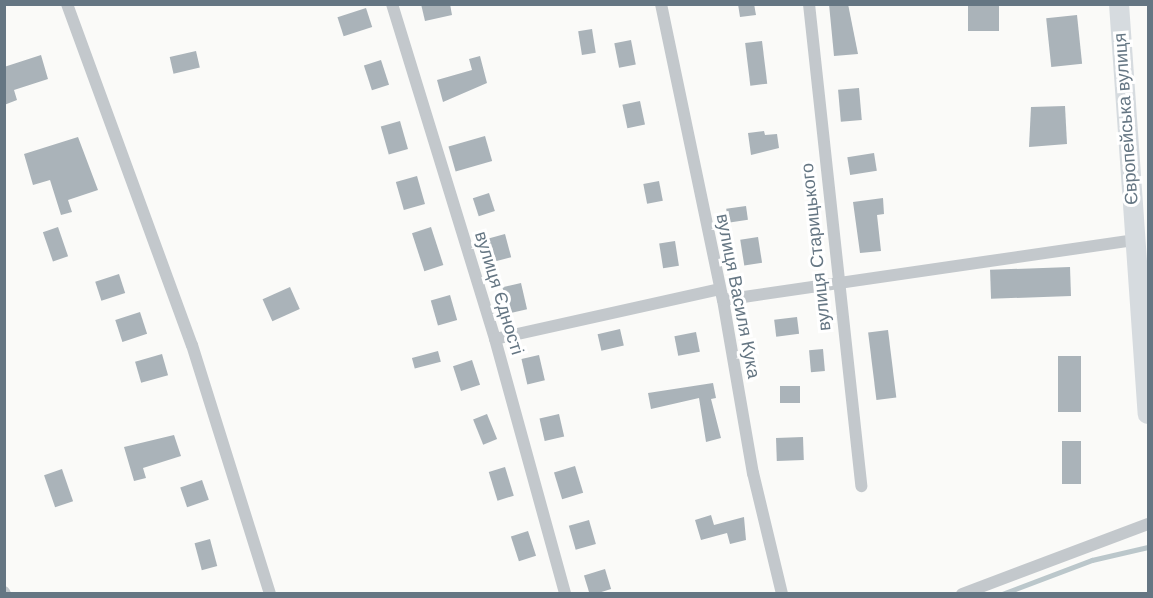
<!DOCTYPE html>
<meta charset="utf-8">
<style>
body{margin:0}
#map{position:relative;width:1153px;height:598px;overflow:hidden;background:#fafaf8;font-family:Arial,sans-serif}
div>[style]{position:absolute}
.stream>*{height:4.5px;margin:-2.25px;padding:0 2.25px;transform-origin:2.25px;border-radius:2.25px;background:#bbc7cb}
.building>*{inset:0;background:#aab3b9;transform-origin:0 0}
.minor>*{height:12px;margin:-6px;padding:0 6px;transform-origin:6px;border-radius:6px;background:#c3c8cc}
.primary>*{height:20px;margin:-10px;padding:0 10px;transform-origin:10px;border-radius:10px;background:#d6dbdf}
span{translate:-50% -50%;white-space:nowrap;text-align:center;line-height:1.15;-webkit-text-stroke:6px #fff;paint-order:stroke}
.street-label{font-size:18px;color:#657683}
.frame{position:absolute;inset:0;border:6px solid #657683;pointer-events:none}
</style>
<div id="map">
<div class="stream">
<i style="left:1002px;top:594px;width:96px;rotate:-20.7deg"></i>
<i style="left:1092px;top:560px;width:57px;rotate:-13.1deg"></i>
</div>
<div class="building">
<i style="clip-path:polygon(421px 4px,450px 4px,452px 15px,425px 21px)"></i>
<i style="clip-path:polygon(738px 4px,754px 4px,756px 15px,740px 17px)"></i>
<i style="clip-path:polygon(829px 4px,848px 4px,858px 54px,834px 56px)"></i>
<i style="left:968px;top:4px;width:31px;height:27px"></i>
<i style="left:366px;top:8px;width:20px;height:30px;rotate:72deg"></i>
<i style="left:1077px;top:15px;width:49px;height:31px;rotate:84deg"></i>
<i style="left:592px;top:29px;width:24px;height:14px;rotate:81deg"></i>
<i style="left:631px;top:40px;width:25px;height:17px;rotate:79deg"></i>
<i style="left:762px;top:41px;width:43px;height:17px;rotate:83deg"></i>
<i style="left:196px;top:51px;width:17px;height:27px;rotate:77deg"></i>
<i style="clip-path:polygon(41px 55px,48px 79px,14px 90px,17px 100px,4px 105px,4px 67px)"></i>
<i style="clip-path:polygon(480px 56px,487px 83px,443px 102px,437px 80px,472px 70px,469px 59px)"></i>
<i style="left:381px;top:60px;width:26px;height:18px;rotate:72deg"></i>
<i style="left:859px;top:88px;width:32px;height:21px;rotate:85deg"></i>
<i style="left:640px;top:101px;width:24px;height:18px;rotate:78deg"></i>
<i style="clip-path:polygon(1065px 106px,1067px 144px,1029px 147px,1031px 107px)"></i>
<i style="left:400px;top:121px;width:29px;height:20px;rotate:74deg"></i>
<i style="clip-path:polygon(764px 131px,765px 135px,777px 134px,779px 148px,751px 155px,748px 133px)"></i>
<i style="left:485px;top:136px;width:26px;height:38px;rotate:74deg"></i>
<i style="clip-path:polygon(78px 137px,98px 190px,68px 200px,72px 212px,61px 215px,50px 180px,33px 185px,24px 154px)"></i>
<i style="left:874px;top:153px;width:18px;height:27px;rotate:81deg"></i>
<i style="left:417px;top:176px;width:29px;height:22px;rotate:74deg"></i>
<i style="left:659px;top:181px;width:20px;height:16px;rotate:79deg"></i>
<i style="left:489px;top:193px;width:19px;height:17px;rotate:72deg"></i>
<i style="clip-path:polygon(883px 198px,884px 214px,877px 215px,881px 251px,860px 253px,853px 202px)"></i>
<i style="left:746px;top:206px;width:14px;height:20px;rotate:82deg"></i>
<i style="left:58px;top:227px;width:31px;height:16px;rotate:71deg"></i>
<i style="left:431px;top:227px;width:40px;height:20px;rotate:72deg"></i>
<i style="left:505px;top:234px;width:24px;height:19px;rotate:75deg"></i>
<i style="left:758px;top:237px;width:26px;height:18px;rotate:81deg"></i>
<i style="left:675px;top:241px;width:25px;height:16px;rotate:81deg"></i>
<i style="left:1070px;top:267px;width:29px;height:80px;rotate:88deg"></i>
<i style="left:119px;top:274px;width:20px;height:25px;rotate:72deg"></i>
<i style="left:521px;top:283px;width:27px;height:19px;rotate:77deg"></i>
<i style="left:290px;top:287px;width:24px;height:30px;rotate:66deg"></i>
<i style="left:450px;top:295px;width:26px;height:20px;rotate:74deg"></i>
<i style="left:140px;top:312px;width:23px;height:26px;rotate:72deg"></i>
<i style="left:797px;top:317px;width:17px;height:23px;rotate:83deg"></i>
<i style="left:620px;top:329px;width:17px;height:23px;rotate:77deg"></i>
<i style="left:888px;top:330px;width:68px;height:20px;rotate:83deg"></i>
<i style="left:696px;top:332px;width:20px;height:22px;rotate:79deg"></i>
<i style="left:823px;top:349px;width:22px;height:14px;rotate:85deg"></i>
<i style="left:438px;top:351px;width:11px;height:27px;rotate:75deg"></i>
<i style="left:162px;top:354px;width:22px;height:28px;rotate:74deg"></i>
<i style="left:539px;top:355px;width:26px;height:18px;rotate:77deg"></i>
<i style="left:1058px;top:356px;width:23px;height:56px"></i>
<i style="left:472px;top:360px;width:26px;height:20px;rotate:72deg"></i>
<i style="clip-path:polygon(713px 383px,716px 398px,711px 399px,721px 438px,706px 442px,699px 398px,651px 409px,648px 393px)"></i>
<i style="left:780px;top:386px;width:20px;height:17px"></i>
<i style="left:487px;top:414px;width:27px;height:15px;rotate:68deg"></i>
<i style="left:559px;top:414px;width:23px;height:20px;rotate:77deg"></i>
<i style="clip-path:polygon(174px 435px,181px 456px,143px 468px,146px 478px,134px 481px,124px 447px)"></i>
<i style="left:803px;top:437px;width:23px;height:27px;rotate:88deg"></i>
<i style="left:1062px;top:441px;width:19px;height:43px"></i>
<i style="left:575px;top:466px;width:28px;height:22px;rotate:73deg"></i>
<i style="left:505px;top:467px;width:30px;height:17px;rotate:73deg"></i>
<i style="left:62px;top:469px;width:34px;height:19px;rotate:71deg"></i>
<i style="left:202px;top:480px;width:21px;height:23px;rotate:71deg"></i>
<i style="clip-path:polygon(711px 515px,714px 525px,744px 517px,746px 540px,730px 544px,727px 533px,701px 540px,695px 520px)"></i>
<i style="left:589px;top:520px;width:25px;height:21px;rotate:74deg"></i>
<i style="left:528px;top:531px;width:26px;height:18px;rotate:72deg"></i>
<i style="left:210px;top:539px;width:28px;height:16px;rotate:75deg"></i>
<i style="left:605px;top:569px;width:21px;height:22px;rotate:73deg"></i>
</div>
<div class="minor">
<i style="left:67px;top:4px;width:363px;rotate:69.9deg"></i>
<i style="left:192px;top:345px;width:261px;rotate:72.6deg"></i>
<i style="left:392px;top:4px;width:350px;rotate:72.9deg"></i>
<i style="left:495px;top:339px;width:264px;rotate:74.6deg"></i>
<i style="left:661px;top:4px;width:302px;rotate:78.2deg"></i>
<i style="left:723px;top:300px;width:176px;rotate:80.2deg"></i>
<i style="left:753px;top:473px;width:124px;rotate:76.5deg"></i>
<i style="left:809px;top:4px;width:485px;rotate:83.8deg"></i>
<i style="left:723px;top:300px;width:415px;rotate:-8.3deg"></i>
<i style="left:495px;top:339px;width:230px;rotate:-12.5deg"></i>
<i style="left:4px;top:592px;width:2px;rotate:63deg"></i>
<i style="left:962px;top:594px;width:199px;rotate:-20.6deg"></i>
</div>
<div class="primary">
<i style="left:1119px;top:4px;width:411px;rotate:86deg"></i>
</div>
<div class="street-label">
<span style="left:1126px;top:119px;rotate:-94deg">Європейська вулиця</span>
<span style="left:816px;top:247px;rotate:-96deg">вулиця Старицького</span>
<span style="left:499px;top:293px;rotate:73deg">вулиця Єдності</span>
<span style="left:738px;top:296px;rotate:79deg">вулиця Василя Кука</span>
</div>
<div class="frame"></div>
</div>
